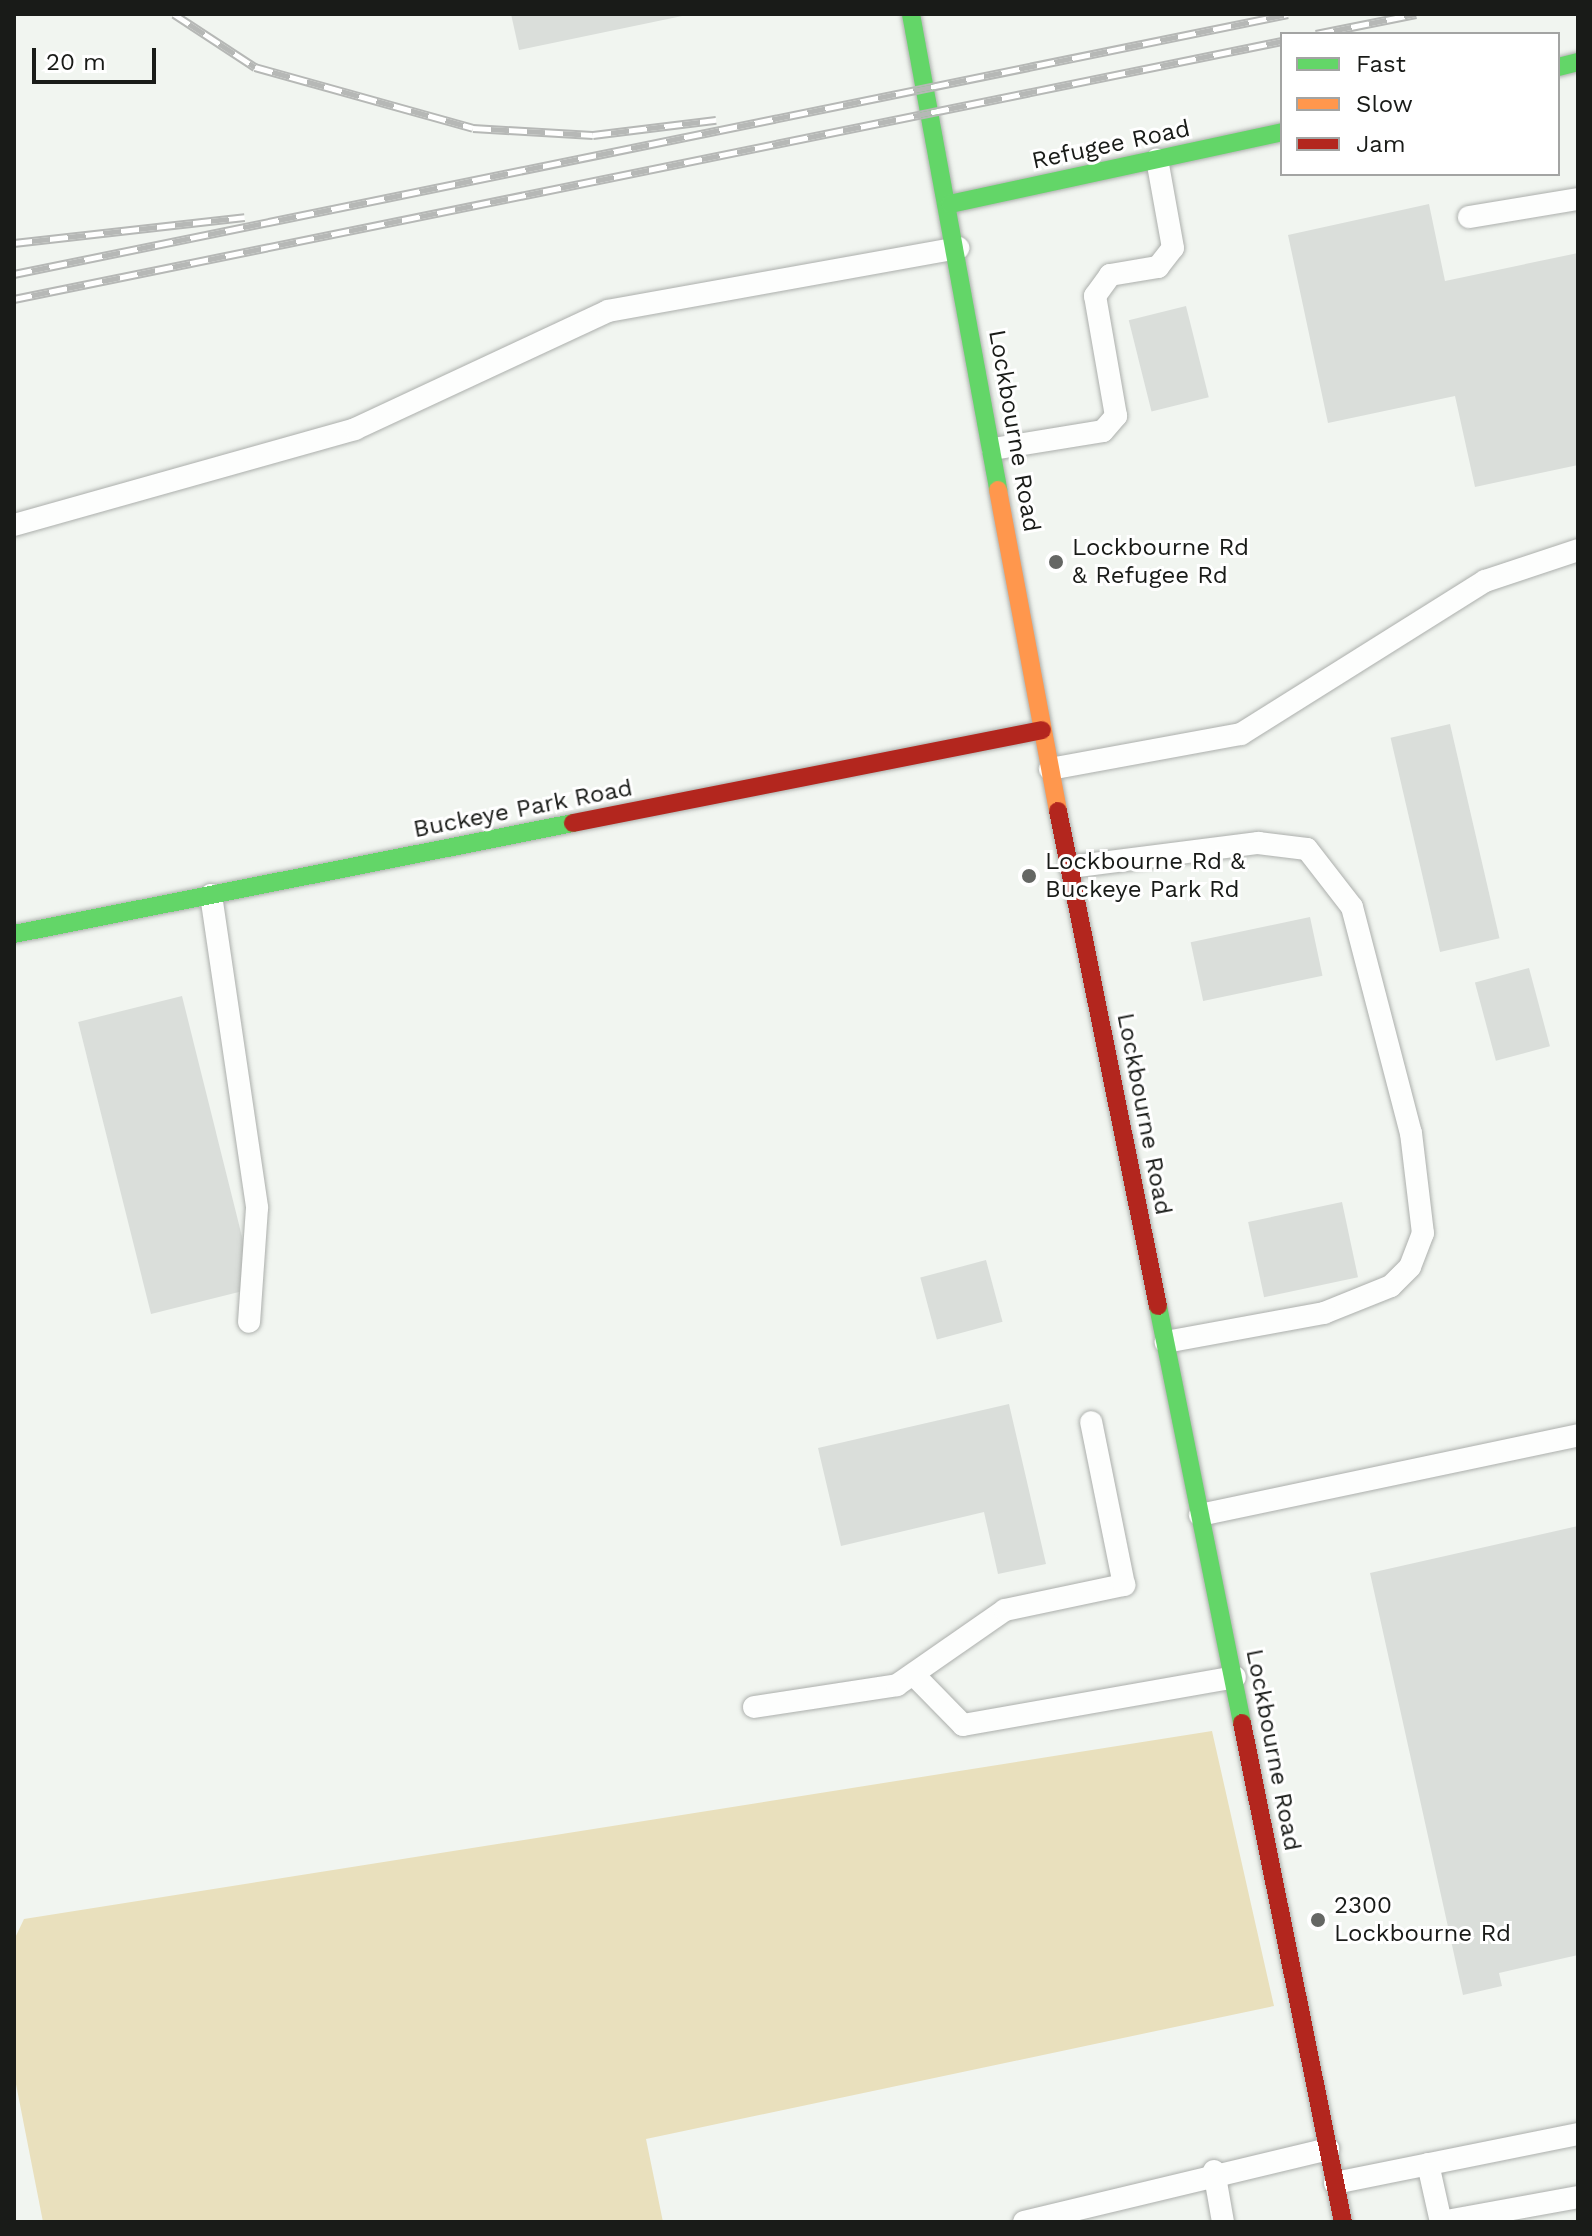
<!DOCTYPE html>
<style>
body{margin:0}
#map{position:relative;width:1592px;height:2236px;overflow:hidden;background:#f1f5f0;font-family:"Work Sans",sans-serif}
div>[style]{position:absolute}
.green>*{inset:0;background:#e9e0bd}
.building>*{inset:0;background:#dadeda;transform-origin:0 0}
.roads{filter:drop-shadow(0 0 2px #acafac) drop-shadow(0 0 2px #acafac)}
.lane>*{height:22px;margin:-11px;padding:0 11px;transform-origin:11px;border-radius:11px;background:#fdfefd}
.fast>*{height:18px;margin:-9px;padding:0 9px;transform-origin:9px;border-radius:9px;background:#63d668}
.slow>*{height:18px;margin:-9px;padding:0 9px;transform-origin:9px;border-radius:9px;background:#ff974d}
.jam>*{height:18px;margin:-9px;padding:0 9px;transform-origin:9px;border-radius:9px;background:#b3261e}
.rail>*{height:9px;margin-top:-4.5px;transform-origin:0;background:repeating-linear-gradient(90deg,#fff 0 18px,#b6b8b6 0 36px);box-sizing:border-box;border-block:2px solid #b6b8b6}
.dots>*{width:22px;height:22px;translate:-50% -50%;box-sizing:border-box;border:4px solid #fff;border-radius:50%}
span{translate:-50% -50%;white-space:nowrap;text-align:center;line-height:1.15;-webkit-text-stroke:6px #fff;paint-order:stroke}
.street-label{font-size:24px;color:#191b18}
.poi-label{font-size:24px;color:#191b18}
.left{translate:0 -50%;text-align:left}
.frame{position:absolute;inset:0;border:16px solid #191b18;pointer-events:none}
.legend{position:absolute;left:1280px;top:32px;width:280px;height:144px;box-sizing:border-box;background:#fff;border:2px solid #a3a4a3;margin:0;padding:10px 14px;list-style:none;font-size:24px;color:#191b18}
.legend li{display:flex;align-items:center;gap:16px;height:40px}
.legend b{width:40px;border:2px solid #a3a4a3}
.scale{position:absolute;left:32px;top:48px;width:124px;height:36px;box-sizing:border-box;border:4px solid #191b18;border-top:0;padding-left:10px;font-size:24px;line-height:28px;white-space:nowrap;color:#191b18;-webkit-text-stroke:6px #fff;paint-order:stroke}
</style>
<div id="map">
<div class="green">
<i style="clip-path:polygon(1212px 1731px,1274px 2006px,646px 2139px,663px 2222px,43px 2222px,14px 2074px,14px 1940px,24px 1919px)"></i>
</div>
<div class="building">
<i style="clip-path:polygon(511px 14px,687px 14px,687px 15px,519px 50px)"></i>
<i style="clip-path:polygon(1429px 204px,1445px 281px,1578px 253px,1578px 465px,1475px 487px,1455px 396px,1328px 423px,1288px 235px)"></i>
<i style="left:1186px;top:306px;width:94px;height:59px;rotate:76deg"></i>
<i style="left:1450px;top:724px;width:220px;height:61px;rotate:77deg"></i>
<i style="left:1310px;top:917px;width:60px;height:122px;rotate:78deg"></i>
<i style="left:1529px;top:968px;width:81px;height:56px;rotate:75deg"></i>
<i style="left:182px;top:996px;width:301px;height:107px;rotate:76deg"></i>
<i style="left:1342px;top:1202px;width:77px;height:96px;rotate:78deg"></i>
<i style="left:986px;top:1260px;width:64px;height:68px;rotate:75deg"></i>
<i style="clip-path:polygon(1009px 1404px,1046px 1564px,998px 1574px,984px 1512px,841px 1546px,818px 1448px)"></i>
<i style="clip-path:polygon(1578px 1526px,1578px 1955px,1499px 1973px,1502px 1986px,1463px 1995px,1370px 1573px)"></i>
</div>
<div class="roads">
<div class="lane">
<i style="left:1469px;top:217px;width:110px;rotate:-9.4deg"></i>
<i style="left:993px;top:449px;width:111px;rotate:-9.3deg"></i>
<i style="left:1103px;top:431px;width:20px;rotate:-49deg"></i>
<i style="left:1116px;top:416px;width:122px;rotate:-99.9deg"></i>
<i style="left:1095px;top:296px;width:26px;rotate:-54deg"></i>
<i style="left:1110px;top:275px;width:49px;rotate:-9.5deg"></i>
<i style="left:1158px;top:267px;width:24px;rotate:-52deg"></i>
<i style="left:1173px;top:248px;width:90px;rotate:-100.2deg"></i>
<i style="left:14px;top:525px;width:354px;rotate:-15.7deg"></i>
<i style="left:355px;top:429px;width:279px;rotate:-25deg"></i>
<i style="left:608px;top:311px;width:356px;rotate:-10.2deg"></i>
<i style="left:1050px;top:769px;width:194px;rotate:-10.4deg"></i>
<i style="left:1241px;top:734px;width:288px;rotate:-32.1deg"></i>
<i style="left:1485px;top:581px;width:98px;rotate:-18.4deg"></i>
<i style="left:1070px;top:867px;width:190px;rotate:-7.3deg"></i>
<i style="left:1258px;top:843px;width:49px;rotate:7deg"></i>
<i style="left:1307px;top:849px;width:73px;rotate:52.2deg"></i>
<i style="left:1352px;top:907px;width:234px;rotate:75.4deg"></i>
<i style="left:1411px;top:1133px;width:101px;rotate:83.2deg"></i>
<i style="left:1423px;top:1233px;width:36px;rotate:111deg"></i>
<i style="left:1410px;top:1267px;width:27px;rotate:135deg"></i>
<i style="left:1391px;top:1286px;width:72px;rotate:158.1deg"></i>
<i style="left:1324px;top:1313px;width:161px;rotate:169.6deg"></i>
<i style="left:211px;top:895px;width:316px;rotate:81.6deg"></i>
<i style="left:257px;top:1208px;width:114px;rotate:94deg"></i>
<i style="left:1200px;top:1515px;width:386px;rotate:-11.9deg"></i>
<i style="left:916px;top:1677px;width:67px;rotate:45.6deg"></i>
<i style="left:963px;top:1725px;width:276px;rotate:-10deg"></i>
<i style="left:754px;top:1707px;width:145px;rotate:-8.7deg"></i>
<i style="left:897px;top:1685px;width:131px;rotate:-34.8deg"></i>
<i style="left:1005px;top:1610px;width:122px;rotate:-11.9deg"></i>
<i style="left:1124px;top:1585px;width:166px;rotate:-101.4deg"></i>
<i style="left:1428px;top:2164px;width:59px;rotate:77.4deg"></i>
<i style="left:1214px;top:2171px;width:52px;rotate:80deg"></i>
<i style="left:1335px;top:2183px;width:248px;rotate:-11.4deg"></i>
<i style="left:1024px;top:2222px;width:313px;rotate:-13.5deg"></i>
<i style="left:1441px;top:2222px;width:139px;rotate:-10.3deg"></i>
</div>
<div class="fast">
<i style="left:911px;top:14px;width:484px;rotate:79.6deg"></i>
<i style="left:1558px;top:67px;width:21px;rotate:-14deg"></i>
<i style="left:950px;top:204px;width:340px;rotate:-12.2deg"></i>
<i style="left:14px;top:934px;width:570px;rotate:-11.23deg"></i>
<i style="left:1158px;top:1306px;width:425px;rotate:78.6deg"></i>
</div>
<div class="slow">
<i style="left:998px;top:490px;width:327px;rotate:79.4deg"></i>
</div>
<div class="jam">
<i style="left:1058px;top:811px;width:505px;rotate:78.58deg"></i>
<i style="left:573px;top:823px;width:478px;rotate:-11.2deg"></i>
<i style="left:1242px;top:1723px;width:509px;rotate:78.56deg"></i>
</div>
</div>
<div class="rail">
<i style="left:174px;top:14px;width:97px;rotate:33.2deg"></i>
<i style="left:255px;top:67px;width:226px;rotate:15.6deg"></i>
<i style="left:473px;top:128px;width:120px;rotate:3.3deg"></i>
<i style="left:593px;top:135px;width:124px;rotate:-7deg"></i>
<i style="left:1316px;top:34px;width:102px;rotate:-11.3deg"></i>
<i style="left:14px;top:243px;width:232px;rotate:-6.4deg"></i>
<i style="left:14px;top:274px;width:1300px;rotate:-11.53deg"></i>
<i style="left:14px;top:299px;width:1294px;rotate:-11.5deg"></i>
</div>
<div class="dots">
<i style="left:1056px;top:562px;background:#656764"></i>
<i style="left:1029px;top:876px;background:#656764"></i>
<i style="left:1318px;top:1920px;background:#656764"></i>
</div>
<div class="street-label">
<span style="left:1111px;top:145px;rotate:-12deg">Refugee Road</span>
<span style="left:1014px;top:431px;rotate:80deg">Lockbourne Road</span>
<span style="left:523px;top:809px;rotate:-11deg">Buckeye Park Road</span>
<span style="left:1144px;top:1114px;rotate:79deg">Lockbourne Road</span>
<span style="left:1273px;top:1750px;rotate:79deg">Lockbourne Road</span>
</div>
<div class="poi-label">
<span class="left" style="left:1072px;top:562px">Lockbourne Rd<br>&amp; Refugee Rd</span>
<span class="left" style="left:1045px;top:876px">Lockbourne Rd &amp;<br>Buckeye Park Rd</span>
<span class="left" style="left:1334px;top:1920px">2300<br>Lockbourne Rd</span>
</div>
<div class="frame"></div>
<ul class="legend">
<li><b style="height:10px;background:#63d668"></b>Fast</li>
<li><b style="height:10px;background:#ff974d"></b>Slow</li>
<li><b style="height:10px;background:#b3261e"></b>Jam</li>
</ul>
<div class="scale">20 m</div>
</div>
